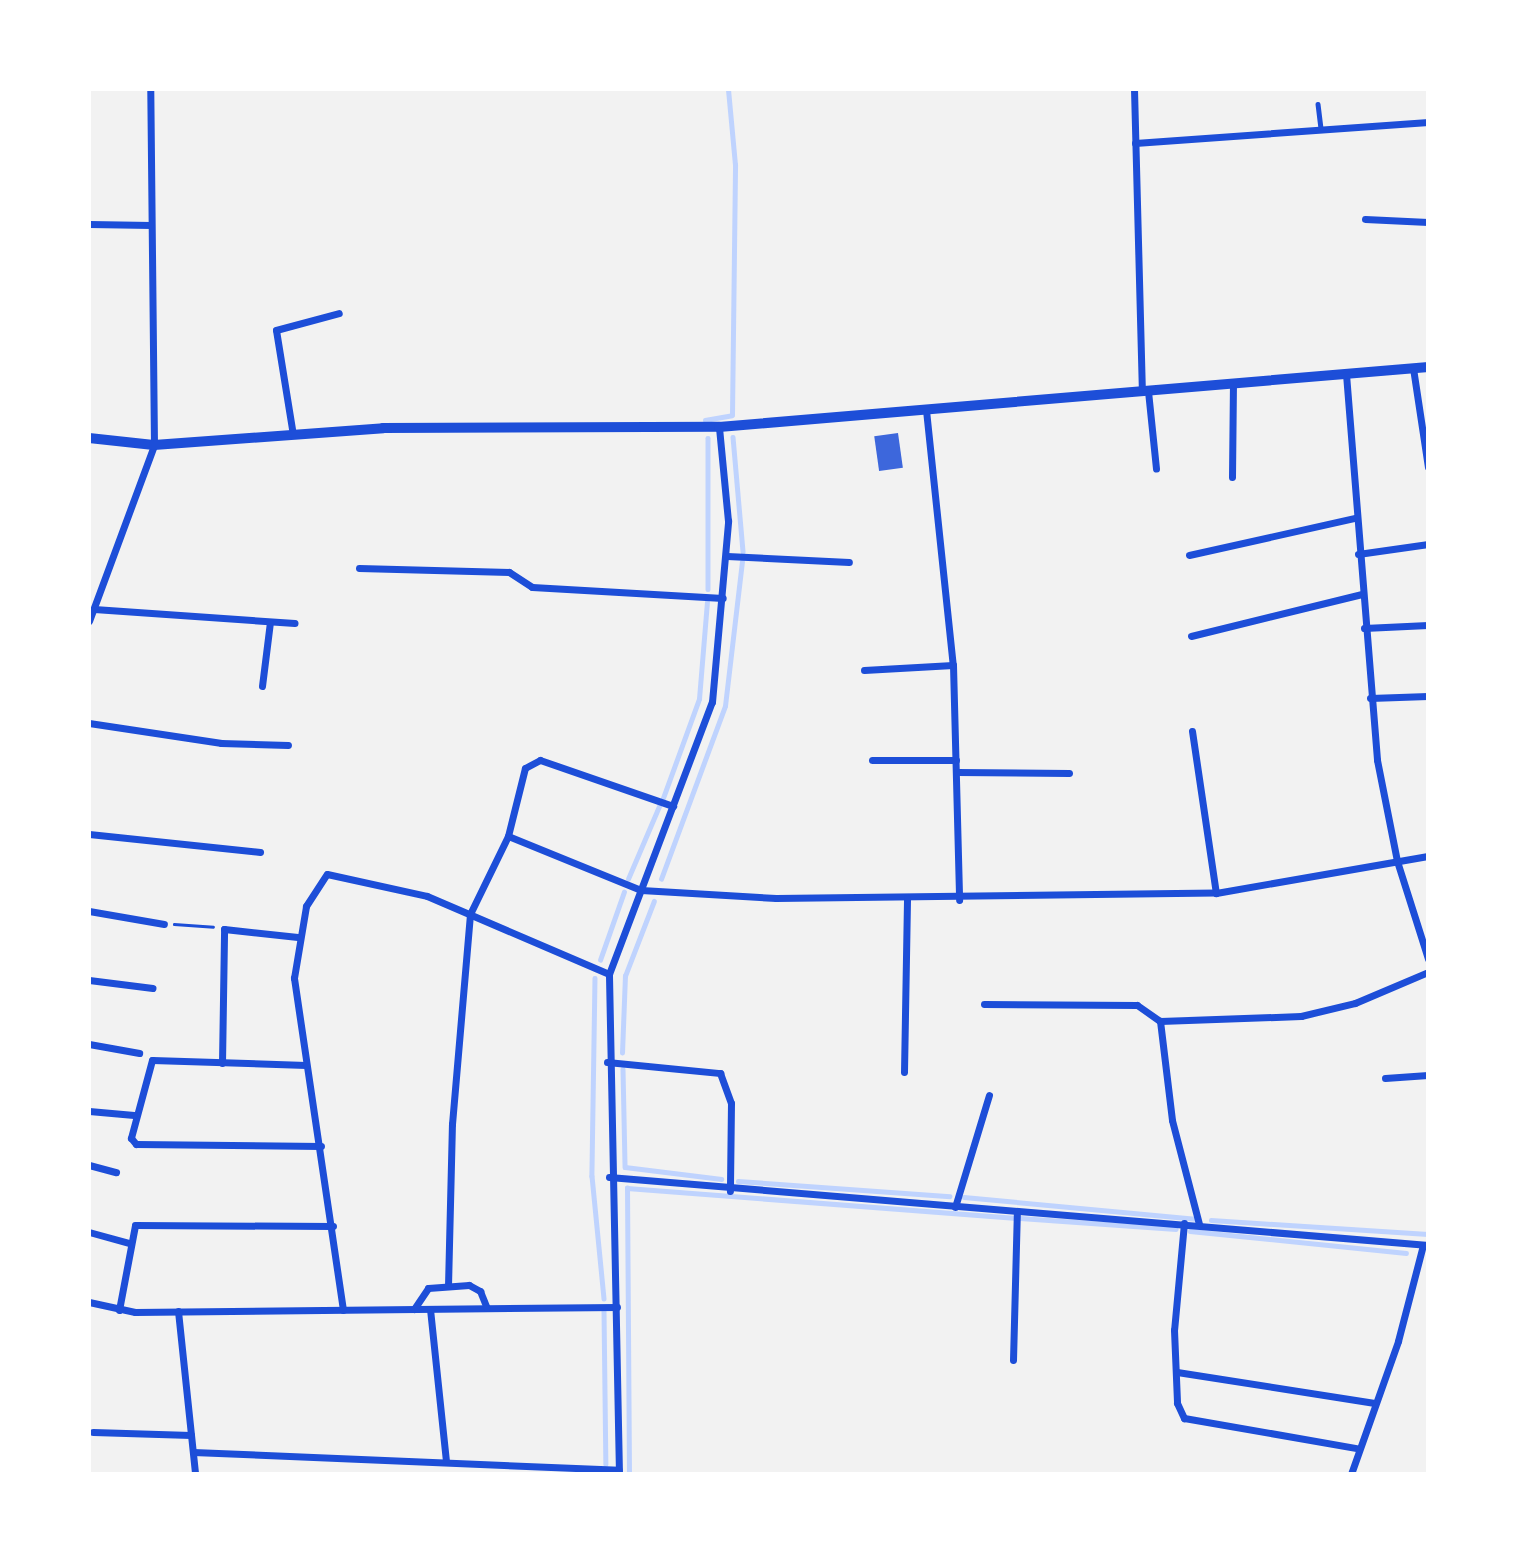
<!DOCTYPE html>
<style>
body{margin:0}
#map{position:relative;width:1517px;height:1563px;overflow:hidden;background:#f2f2f2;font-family:"Nunito Sans",sans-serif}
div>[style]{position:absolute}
.stream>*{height:4.5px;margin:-2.25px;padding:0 2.25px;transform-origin:2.25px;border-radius:2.25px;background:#bfd3fe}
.building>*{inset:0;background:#3d67dc;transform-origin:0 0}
.path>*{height:2.5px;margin:-1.25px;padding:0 1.25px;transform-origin:1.25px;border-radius:1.25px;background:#1d4ed8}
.service>*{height:4.5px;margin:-2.25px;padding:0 2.25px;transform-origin:2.25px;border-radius:2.25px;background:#1d4ed8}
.minor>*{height:7px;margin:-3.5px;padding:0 3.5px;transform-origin:3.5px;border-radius:3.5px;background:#1d4ed8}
.tertiary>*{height:10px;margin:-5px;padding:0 5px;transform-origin:5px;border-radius:5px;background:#1d4ed8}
span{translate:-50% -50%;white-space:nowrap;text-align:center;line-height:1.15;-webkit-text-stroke:5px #fff;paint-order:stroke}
.frame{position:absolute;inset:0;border:91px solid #fff;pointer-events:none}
</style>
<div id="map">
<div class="stream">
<i style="left:705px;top:420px;width:27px;rotate:-10deg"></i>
<i style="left:732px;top:415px;width:250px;rotate:-89.3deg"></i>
<i style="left:735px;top:165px;width:76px;rotate:-95.3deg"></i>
<i style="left:733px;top:437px;width:115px;rotate:85deg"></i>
<i style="left:708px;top:438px;width:151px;rotate:90deg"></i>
<i style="left:663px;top:798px;width:105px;rotate:-70deg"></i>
<i style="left:699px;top:699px;width:97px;rotate:-85.3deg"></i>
<i style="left:628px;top:879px;width:82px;rotate:-66.9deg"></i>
<i style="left:661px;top:879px;width:184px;rotate:-69.7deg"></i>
<i style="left:725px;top:706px;width:145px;rotate:-83.3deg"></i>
<i style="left:600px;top:960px;width:72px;rotate:-70.6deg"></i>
<i style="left:595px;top:978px;width:198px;rotate:90.9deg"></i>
<i style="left:592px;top:1176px;width:123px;rotate:84.4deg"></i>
<i style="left:622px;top:1053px;width:77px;rotate:-87.8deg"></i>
<i style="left:625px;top:976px;width:80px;rotate:-68.9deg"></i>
<i style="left:623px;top:1069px;width:98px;rotate:88.8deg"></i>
<i style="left:625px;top:1167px;width:97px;rotate:7.1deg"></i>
<i style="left:738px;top:1181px;width:212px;rotate:4.1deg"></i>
<i style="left:964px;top:1197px;width:234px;rotate:5.4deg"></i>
<i style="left:1020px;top:1218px;width:156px;rotate:4deg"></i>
<i style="left:1211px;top:1220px;width:217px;rotate:3.7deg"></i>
<i style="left:1190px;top:1231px;width:217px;rotate:5.8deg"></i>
<i style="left:604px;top:1311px;width:153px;rotate:89.3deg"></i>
<i style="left:629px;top:1474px;width:286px;rotate:-90.4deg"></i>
<i style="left:627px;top:1188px;width:387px;rotate:4.4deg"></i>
</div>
<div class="building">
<i style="left:898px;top:433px;width:35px;height:24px;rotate:82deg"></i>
</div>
<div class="path">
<i style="left:174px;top:924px;width:39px;rotate:4deg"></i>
</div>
<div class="service">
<i style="left:1318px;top:104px;width:25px;rotate:83deg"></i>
</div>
<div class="minor">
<i style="left:1134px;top:89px;width:303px;rotate:88.5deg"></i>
<i style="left:1135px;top:143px;width:294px;rotate:-4.1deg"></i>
<i style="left:1365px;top:219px;width:63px;rotate:2.7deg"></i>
<i style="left:89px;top:224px;width:62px;rotate:0.9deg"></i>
<i style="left:1413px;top:368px;width:100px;rotate:81.4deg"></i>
<i style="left:1346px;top:374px;width:387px;rotate:85.4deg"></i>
<i style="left:1377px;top:760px;width:103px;rotate:78.8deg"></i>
<i style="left:1397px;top:861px;width:103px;rotate:72.4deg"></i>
<i style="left:1148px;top:391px;width:78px;rotate:84.1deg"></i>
<i style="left:926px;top:410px;width:256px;rotate:84deg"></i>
<i style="left:953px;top:665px;width:235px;rotate:88.5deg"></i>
<i style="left:293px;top:435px;width:106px;rotate:-99.2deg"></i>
<i style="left:276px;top:330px;width:65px;rotate:-15.1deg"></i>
<i style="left:1232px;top:477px;width:93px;rotate:-89.4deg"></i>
<i style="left:1358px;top:554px;width:71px;rotate:-8.1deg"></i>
<i style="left:1189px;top:555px;width:170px;rotate:-12.6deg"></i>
<i style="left:727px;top:556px;width:122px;rotate:2.8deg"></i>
<i style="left:359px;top:568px;width:150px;rotate:1.5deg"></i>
<i style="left:509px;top:572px;width:27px;rotate:33deg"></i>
<i style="left:532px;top:587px;width:191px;rotate:3.3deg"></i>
<i style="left:94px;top:609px;width:201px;rotate:4deg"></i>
<i style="left:89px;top:621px;width:188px;rotate:-69.7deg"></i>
<i style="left:154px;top:445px;width:356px;rotate:-90.6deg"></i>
<i style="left:1364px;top:628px;width:64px;rotate:-2.7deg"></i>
<i style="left:1191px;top:636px;width:176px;rotate:-13.8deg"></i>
<i style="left:864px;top:670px;width:89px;rotate:-3.2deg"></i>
<i style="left:262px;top:686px;width:64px;rotate:-82.9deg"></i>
<i style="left:1370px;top:698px;width:58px;rotate:-2deg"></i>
<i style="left:89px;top:723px;width:134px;rotate:8.6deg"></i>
<i style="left:221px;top:743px;width:67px;rotate:1.7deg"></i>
<i style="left:1192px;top:731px;width:164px;rotate:81.6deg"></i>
<i style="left:872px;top:760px;width:84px"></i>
<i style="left:957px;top:772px;width:112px;rotate:0.5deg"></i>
<i style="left:89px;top:834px;width:172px;rotate:6deg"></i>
<i style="left:508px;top:836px;width:144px;rotate:22.1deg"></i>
<i style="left:641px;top:890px;width:135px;rotate:3.4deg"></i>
<i style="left:776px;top:898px;width:440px;rotate:-0.7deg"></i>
<i style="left:1216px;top:893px;width:215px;rotate:-9.9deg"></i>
<i style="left:89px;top:911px;width:76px;rotate:9.8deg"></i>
<i style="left:89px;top:980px;width:64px;rotate:7.2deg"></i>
<i style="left:984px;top:1004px;width:153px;rotate:0.4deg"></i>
<i style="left:1137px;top:1005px;width:28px;rotate:35deg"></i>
<i style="left:89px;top:1044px;width:51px;rotate:10.2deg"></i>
<i style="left:607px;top:1062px;width:114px;rotate:5.6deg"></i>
<i style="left:720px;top:1073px;width:32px;rotate:70deg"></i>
<i style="left:731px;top:1103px;width:88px;rotate:90.7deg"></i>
<i style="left:222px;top:1063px;width:134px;rotate:-89.1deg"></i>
<i style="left:224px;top:929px;width:74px;rotate:6.2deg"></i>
<i style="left:306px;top:1065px;width:154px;rotate:-178.1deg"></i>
<i style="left:152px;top:1060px;width:81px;rotate:105.1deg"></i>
<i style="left:131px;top:1138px;width:8px;rotate:50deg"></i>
<i style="left:136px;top:1144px;width:185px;rotate:0.6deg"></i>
<i style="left:904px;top:1072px;width:174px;rotate:-89deg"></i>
<i style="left:1385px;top:1078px;width:43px;rotate:-4deg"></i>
<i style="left:89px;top:1111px;width:45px;rotate:5.1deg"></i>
<i style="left:89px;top:1165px;width:28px;rotate:15deg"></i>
<i style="left:609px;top:1177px;width:822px;rotate:4.75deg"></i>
<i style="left:955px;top:1207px;width:117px;rotate:-73.1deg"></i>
<i style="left:1184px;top:1223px;width:107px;rotate:95.3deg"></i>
<i style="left:1174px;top:1330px;width:73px;rotate:87.6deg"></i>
<i style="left:1177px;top:1403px;width:17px;rotate:65deg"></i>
<i style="left:1184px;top:1418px;width:175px;rotate:9.9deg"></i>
<i style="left:1199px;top:1224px;width:107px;rotate:-104.6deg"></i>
<i style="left:1172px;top:1120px;width:100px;rotate:-96.9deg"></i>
<i style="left:1160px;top:1021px;width:141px;rotate:-2deg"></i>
<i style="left:1301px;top:1016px;width:56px;rotate:-13.5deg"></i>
<i style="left:1355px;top:1003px;width:79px;rotate:-23deg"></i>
<i style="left:89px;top:1232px;width:41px;rotate:15.4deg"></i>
<i style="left:448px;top:1286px;width:162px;rotate:-88.6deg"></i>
<i style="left:452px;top:1124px;width:211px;rotate:-85.1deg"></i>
<i style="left:470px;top:914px;width:87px;rotate:-64deg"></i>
<i style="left:508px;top:836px;width:70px;rotate:-76deg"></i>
<i style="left:525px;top:768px;width:17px;rotate:-28deg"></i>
<i style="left:540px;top:760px;width:141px;rotate:19.1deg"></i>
<i style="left:89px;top:1302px;width:47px;rotate:12.3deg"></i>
<i style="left:135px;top:1312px;width:482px;rotate:-0.6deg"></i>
<i style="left:414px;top:1309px;width:25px;rotate:-56deg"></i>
<i style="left:428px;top:1288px;width:41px;rotate:-4.2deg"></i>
<i style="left:469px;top:1285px;width:13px;rotate:29deg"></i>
<i style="left:480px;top:1291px;width:18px;rotate:68deg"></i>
<i style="left:430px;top:1309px;width:153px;rotate:84deg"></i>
<i style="left:119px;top:1310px;width:86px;rotate:-79.3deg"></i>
<i style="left:135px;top:1225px;width:198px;rotate:0.3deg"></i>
<i style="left:343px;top:1310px;width:336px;rotate:-98.4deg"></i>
<i style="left:294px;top:978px;width:73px;rotate:-80.5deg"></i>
<i style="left:306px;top:906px;width:38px;rotate:-57deg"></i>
<i style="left:327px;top:874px;width:102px;rotate:12.4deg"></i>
<i style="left:427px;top:896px;width:198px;rotate:23.2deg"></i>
<i style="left:178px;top:1311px;width:164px;rotate:84deg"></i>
<i style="left:1013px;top:1360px;width:149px;rotate:-88.5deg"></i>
<i style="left:1177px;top:1372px;width:200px;rotate:8.9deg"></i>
<i style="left:93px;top:1432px;width:98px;rotate:1.8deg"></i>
<i style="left:193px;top:1452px;width:426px;rotate:2.4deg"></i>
<i style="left:619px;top:1474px;width:500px;rotate:-91.15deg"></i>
<i style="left:609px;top:974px;width:291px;rotate:-69.3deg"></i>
<i style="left:712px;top:702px;width:182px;rotate:-84.9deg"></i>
<i style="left:728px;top:521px;width:94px;rotate:-95.5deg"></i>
<i style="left:1351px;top:1474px;width:141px;rotate:-70.5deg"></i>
<i style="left:1398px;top:1341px;width:99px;rotate:-75.4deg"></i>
</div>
<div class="tertiary">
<i style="left:89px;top:438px;width:65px;rotate:6.1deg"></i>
<i style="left:154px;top:445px;width:230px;rotate:-4.2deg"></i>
<i style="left:383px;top:428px;width:336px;rotate:-0.2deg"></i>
<i style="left:719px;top:427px;width:712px;rotate:-4.84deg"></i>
</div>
<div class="frame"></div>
</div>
